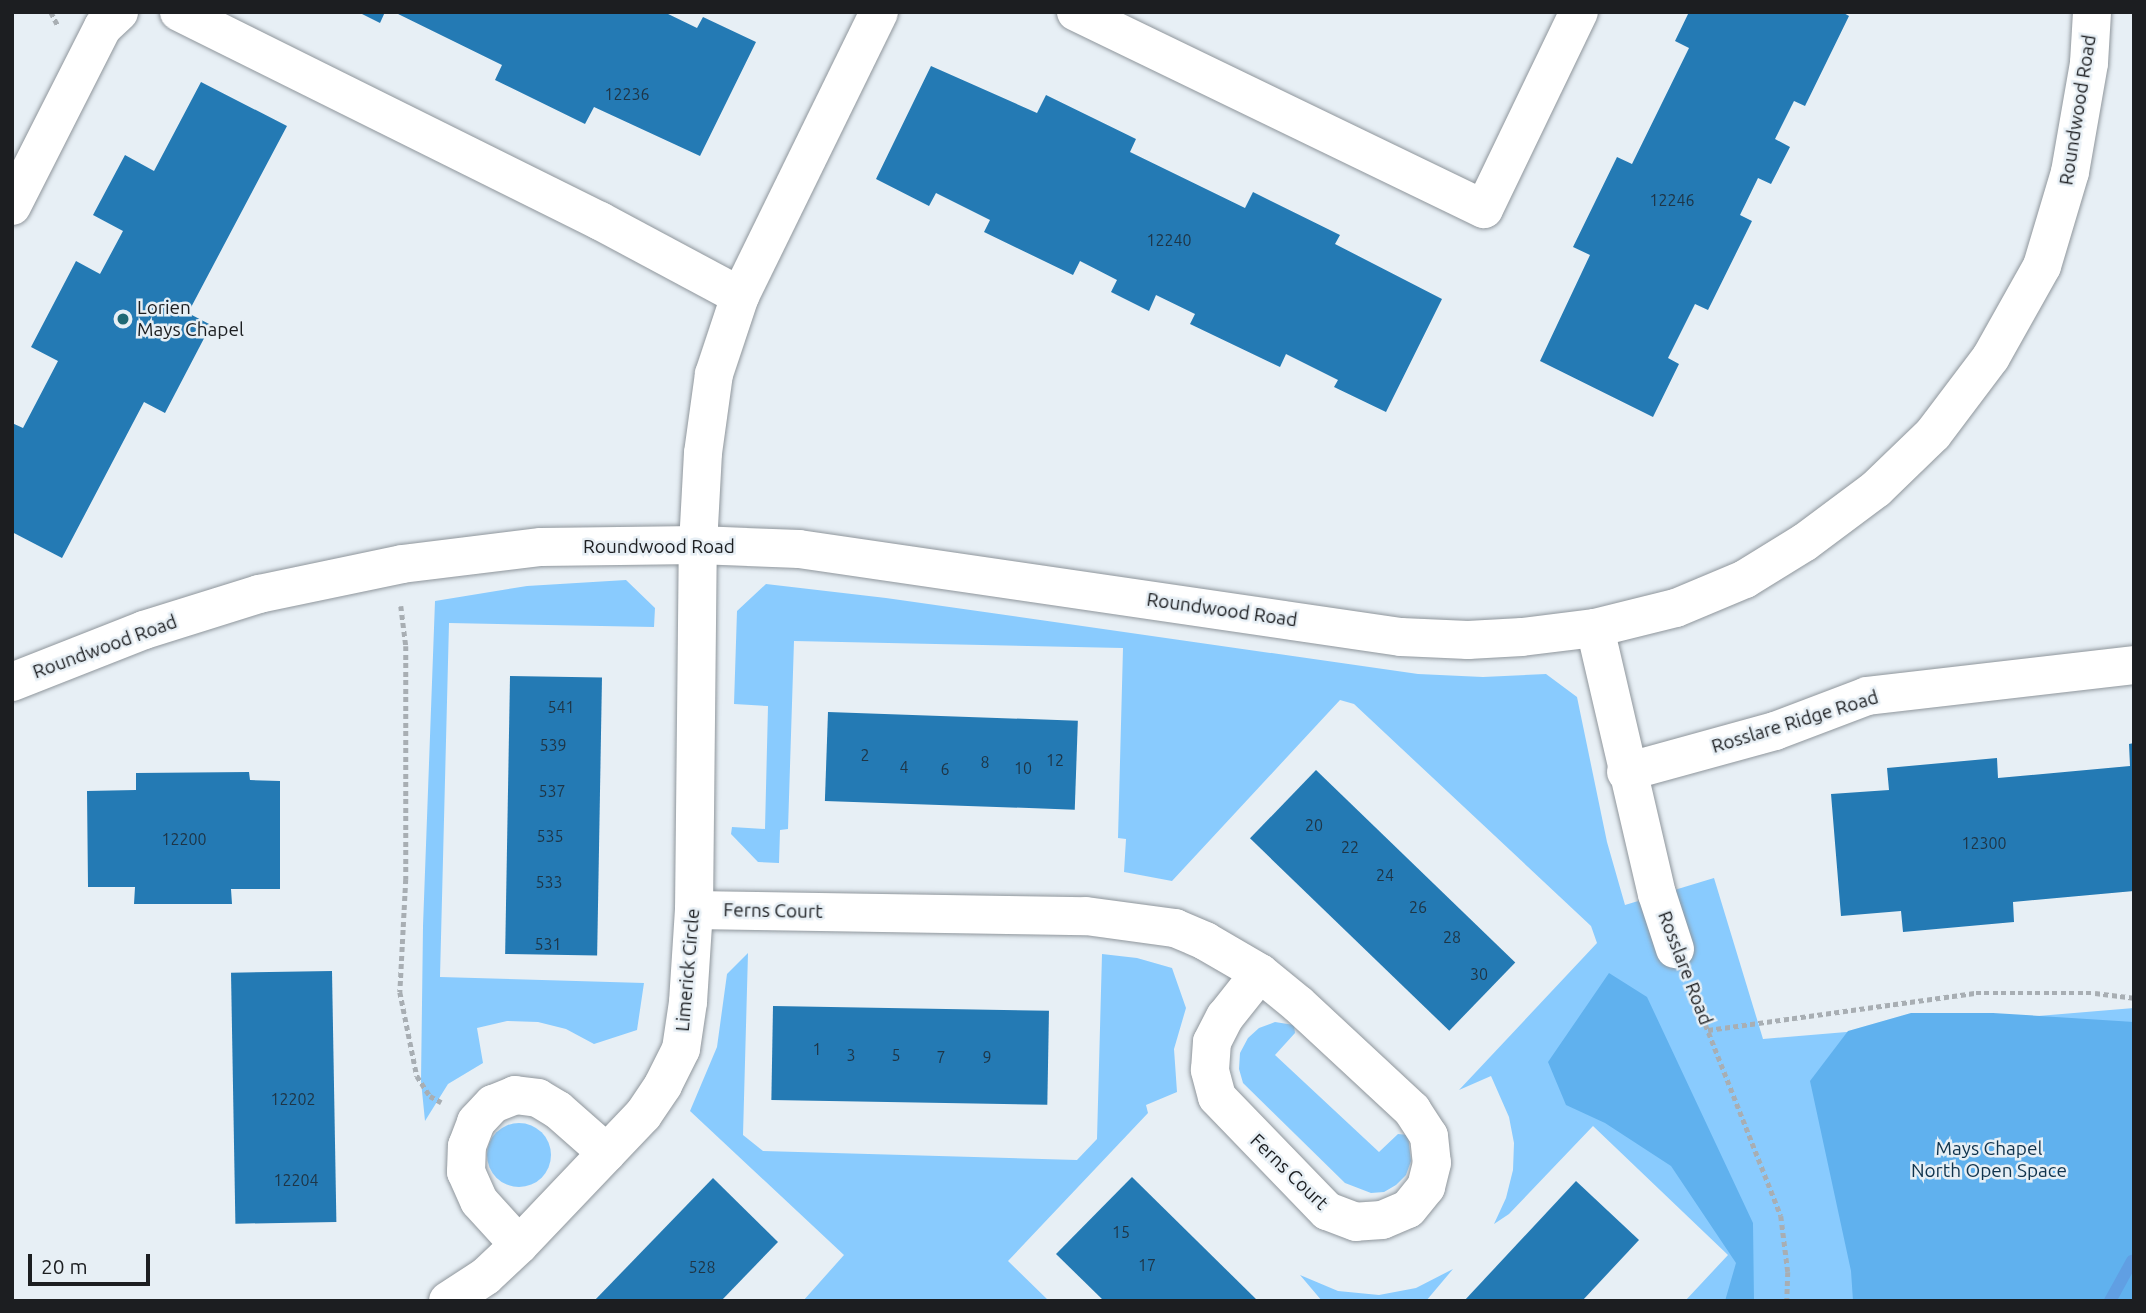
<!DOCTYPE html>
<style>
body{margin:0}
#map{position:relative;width:2146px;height:1313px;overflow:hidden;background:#e7eff5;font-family:Ubuntu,sans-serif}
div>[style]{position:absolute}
.green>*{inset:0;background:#89cbfe}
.round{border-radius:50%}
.forest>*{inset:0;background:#60b1ee}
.stream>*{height:12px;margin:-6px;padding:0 6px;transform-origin:6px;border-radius:6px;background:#609fe3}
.building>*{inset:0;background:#247ab4;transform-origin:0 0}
.path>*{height:4.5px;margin-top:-2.25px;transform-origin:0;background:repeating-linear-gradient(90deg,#a8aeb3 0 5px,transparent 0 8.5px)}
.roads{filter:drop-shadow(0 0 2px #8f969c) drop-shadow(0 0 2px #8f969c)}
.minor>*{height:38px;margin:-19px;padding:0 19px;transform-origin:19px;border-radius:19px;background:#fff}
.dots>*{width:19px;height:19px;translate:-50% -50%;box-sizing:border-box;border:4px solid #e7eff5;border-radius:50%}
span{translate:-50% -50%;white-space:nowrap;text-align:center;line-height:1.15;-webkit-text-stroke:5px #e7eff5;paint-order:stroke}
.number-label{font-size:16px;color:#1e3546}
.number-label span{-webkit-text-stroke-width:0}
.street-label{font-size:19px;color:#1c1e21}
.poi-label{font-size:19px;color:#1c1e21}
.left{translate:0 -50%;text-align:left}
.park-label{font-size:19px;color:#10334c}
.frame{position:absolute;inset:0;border:14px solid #1c1e21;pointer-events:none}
.scale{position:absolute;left:28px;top:1254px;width:122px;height:32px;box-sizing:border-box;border:4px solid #1c1e21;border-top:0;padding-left:9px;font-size:21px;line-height:24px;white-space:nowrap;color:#1c1e21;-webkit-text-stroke:5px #e7eff5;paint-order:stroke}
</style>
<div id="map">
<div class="green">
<i style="clip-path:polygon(626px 580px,655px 608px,654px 627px,449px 623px,440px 977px,644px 983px,637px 1030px,594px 1044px,566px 1029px,538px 1022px,507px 1021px,477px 1028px,483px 1063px,448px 1084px,425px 1121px,421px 1081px,423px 926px,435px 601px,527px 586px)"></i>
<i style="clip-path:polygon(766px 584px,886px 598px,1418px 674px,1483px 677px,1546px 674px,1577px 697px,1607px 842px,1625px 905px,1714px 878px,1763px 1039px,2134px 1008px,2134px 1301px,1685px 1301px,1728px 1255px,1593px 1126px,1509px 1214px,1494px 1224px,1506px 1198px,1513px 1170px,1514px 1143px,1509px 1117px,1491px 1076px,1459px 1090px,1597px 943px,1591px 926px,1354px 704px,1340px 700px,1172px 881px,1124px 872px,1126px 839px,1118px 838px,1123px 648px,794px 641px,788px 829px,780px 830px,779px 863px,758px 862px,731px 834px,732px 827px,765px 829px,768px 706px,734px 704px,737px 611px)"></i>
<i style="clip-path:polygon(748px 953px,743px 1135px,763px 1151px,1077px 1160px,1097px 1139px,1102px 954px,1137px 958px,1172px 968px,1186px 1008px,1174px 1049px,1177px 1092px,1146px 1105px,1148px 1113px,1008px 1261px,1049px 1301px,803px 1301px,844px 1255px,690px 1111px,717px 1047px,727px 974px)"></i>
<i style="clip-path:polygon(1275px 1022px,1294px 1025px,1295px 1033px,1275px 1055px,1379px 1152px,1398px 1134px,1408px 1135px,1411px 1161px,1406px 1175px,1396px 1185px,1384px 1192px,1371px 1193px,1345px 1183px,1243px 1083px,1239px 1069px,1240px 1053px,1248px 1038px,1259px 1028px)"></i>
<i class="round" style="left:487px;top:1123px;width:64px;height:64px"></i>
<i style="clip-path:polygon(1453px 1269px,1426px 1301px,1322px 1301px,1300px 1275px,1338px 1291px,1379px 1295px,1416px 1288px)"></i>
</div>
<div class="forest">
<i style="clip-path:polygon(1609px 973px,1647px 997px,1753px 1223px,1754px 1301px,1725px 1301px,1736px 1263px,1671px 1166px,1605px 1123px,1566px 1105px,1548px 1062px)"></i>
<i style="clip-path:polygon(1911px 1013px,1993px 1013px,2134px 1022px,2134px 1301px,1853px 1301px,1851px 1271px,1810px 1081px,1848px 1031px)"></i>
</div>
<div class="stream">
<i style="left:2110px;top:1301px;width:46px;rotate:-61.2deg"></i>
</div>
<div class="building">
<i style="clip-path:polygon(358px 12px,385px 12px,380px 23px)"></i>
<i style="clip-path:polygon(394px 12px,664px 12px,697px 28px,703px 17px,756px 42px,700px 156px,594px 107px,585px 124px,495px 80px,502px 65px)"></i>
<i style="clip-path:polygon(1689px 12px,1842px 12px,1849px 16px,1805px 106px,1794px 101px,1775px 139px,1790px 147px,1771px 184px,1758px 178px,1740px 215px,1752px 221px,1708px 310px,1695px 304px,1668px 358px,1679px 364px,1653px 417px,1540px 361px,1590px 255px,1573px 247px,1617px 157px,1632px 164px,1689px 48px,1675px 41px)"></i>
<i style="clip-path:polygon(931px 66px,1037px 113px,1046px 95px,1136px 139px,1130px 152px,1245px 208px,1253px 192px,1340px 235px,1335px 244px,1442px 299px,1386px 412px,1334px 387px,1338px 380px,1286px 354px,1280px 367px,1190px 324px,1195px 314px,1156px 295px,1149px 311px,1111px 292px,1117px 280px,1080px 261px,1073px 275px,984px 232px,990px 220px,936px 193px,929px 206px,876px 179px)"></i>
<i style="clip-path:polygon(201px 82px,287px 126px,188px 313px,211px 325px,165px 413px,144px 402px,62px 558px,12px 532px,12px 423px,23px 428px,58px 361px,31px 347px,76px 261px,100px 274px,123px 231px,93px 215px,125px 155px,154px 171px)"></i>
<i style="left:510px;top:676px;width:92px;height:278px;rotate:1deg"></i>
<i style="left:828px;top:712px;width:250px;height:89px;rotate:2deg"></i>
<i style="clip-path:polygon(2134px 743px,2134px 891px,2013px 902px,2014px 922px,1903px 932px,1901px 911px,1841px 916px,1831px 794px,1889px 790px,1887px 768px,1997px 758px,1998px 778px,2130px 766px,2129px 744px)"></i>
<i style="left:1316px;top:770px;width:277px;height:95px;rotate:44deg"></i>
<i style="clip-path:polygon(249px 772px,250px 780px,280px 781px,280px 889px,231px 889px,232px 904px,134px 904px,135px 887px,88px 887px,87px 791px,136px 790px,136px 773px)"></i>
<i style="left:332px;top:971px;width:251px;height:101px;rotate:89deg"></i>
<i style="left:773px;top:1006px;width:276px;height:94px;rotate:1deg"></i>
<i style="clip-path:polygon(1132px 1177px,1258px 1301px,1104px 1301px,1056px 1254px)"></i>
<i style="clip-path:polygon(713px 1178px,778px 1242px,721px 1301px,594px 1301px)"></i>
<i style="clip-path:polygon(1576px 1181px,1639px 1240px,1582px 1301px,1464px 1301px)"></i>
</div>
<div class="path">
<i style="left:51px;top:12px;width:16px;rotate:63deg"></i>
<i style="left:401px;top:606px;width:40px;rotate:82.9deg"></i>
<i style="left:406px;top:646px;width:233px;rotate:90deg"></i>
<i style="left:406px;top:879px;width:113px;rotate:93deg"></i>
<i style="left:400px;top:992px;width:86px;rotate:78.6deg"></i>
<i style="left:417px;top:1076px;width:24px;rotate:57deg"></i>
<i style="left:430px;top:1096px;width:13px;rotate:29deg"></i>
<i style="left:1690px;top:985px;width:248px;rotate:68.5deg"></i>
<i style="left:1781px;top:1216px;width:56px;rotate:82.9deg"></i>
<i style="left:1788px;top:1272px;width:29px;rotate:92deg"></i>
<i style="left:1708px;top:1030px;width:271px;rotate:-7.9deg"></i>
<i style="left:1976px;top:993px;width:119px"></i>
<i style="left:2095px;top:993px;width:39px;rotate:7deg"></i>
</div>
<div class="roads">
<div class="minor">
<i style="left:179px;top:12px;width:470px;rotate:26.4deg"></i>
<i style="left:600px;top:221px;width:159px;rotate:28.2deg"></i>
<i style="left:1076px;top:12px;width:453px;rotate:25.8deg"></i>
<i style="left:1484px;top:209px;width:219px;rotate:-64.3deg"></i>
<i style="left:12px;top:206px;width:201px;rotate:-63.1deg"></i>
<i style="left:103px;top:27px;width:22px;rotate:-43deg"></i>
<i style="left:1595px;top:628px;width:273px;rotate:76.9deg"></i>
<i style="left:1657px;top:894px;width:58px;rotate:71.9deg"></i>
<i style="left:12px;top:682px;width:142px;rotate:-21.5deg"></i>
<i style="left:144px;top:630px;width:121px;rotate:-17.4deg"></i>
<i style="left:259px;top:594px;width:146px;rotate:-11.8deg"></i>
<i style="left:402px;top:564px;width:140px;rotate:-7deg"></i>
<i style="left:541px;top:547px;width:157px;rotate:-0.7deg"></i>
<i style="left:698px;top:545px;width:101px;rotate:2.3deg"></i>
<i style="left:799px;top:549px;width:608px;rotate:8.32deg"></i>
<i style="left:1401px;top:637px;width:67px;rotate:2.6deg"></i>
<i style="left:1468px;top:640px;width:54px;rotate:-3.2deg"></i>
<i style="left:1522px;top:637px;width:74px;rotate:-7deg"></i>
<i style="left:1595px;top:628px;width:83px;rotate:-13.9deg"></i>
<i style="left:1676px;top:608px;width:75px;rotate:-22.8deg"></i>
<i style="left:1745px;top:579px;width:70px;rotate:-31.7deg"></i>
<i style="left:1805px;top:542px;width:89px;rotate:-36.7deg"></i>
<i style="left:1876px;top:489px;width:79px;rotate:-44deg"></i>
<i style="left:1933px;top:434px;width:96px;rotate:-53deg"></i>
<i style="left:1991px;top:357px;width:104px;rotate:-60.7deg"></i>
<i style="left:2042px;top:266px;width:98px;rotate:-73.4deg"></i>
<i style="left:2070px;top:172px;width:111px;rotate:-80.1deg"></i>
<i style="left:2089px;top:63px;width:51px;rotate:-86.6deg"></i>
<i style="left:1626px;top:772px;width:155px;rotate:-15.4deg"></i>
<i style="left:1775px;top:731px;width:98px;rotate:-20.8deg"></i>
<i style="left:1867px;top:696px;width:269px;rotate:-6.6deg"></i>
<i style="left:694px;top:910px;width:392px;rotate:0.9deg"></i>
<i style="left:1086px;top:916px;width:90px;rotate:7.7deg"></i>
<i style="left:1175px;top:928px;width:33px;rotate:23deg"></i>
<i style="left:1205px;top:941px;width:64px;rotate:30.2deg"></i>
<i style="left:1260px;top:973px;width:49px;rotate:39.2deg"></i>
<i style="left:1298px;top:1004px;width:156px;rotate:42.9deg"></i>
<i style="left:1412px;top:1110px;width:31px;rotate:57deg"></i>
<i style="left:1429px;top:1136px;width:27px;rotate:84deg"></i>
<i style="left:1432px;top:1163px;width:25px;rotate:104deg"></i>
<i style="left:1426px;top:1187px;width:28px;rotate:129deg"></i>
<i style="left:1408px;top:1209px;width:28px;rotate:157deg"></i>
<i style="left:1382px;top:1220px;width:26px;rotate:176deg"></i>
<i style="left:1356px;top:1222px;width:31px;rotate:-159deg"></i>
<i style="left:1327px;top:1211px;width:158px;rotate:-134deg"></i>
<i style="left:1217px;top:1097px;width:28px;rotate:-105deg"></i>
<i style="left:1210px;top:1070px;width:28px;rotate:-86deg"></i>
<i style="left:1212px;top:1042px;width:28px;rotate:-63deg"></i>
<i style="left:1225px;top:1017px;width:56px;rotate:-51.5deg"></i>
<i style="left:519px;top:1245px;width:59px;rotate:-132.3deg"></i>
<i style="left:479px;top:1201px;width:32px;rotate:-114deg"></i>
<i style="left:466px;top:1172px;width:26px;rotate:-88deg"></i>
<i style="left:467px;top:1146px;width:26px;rotate:-69deg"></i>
<i style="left:476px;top:1122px;width:25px;rotate:-47deg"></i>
<i style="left:493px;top:1104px;width:24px;rotate:-22deg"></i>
<i style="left:515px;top:1095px;width:23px;rotate:7deg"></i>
<i style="left:538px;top:1098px;width:23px;rotate:31deg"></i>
<i style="left:558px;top:1110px;width:65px;rotate:41.3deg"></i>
<i style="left:448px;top:1301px;width:45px;rotate:-33.3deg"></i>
<i style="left:486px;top:1276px;width:45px;rotate:-43.2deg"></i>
<i style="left:519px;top:1245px;width:180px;rotate:-46.4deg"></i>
<i style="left:643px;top:1115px;width:36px;rotate:-56deg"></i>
<i style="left:663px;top:1085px;width:40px;rotate:-63.4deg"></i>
<i style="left:681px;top:1049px;width:48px;rotate:-81.5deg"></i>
<i style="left:688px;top:1002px;width:92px;rotate:-86.3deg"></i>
<i style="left:694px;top:910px;width:365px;rotate:-89.4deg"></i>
<i style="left:698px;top:545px;width:92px;rotate:-86.9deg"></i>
<i style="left:703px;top:453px;width:80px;rotate:-82.1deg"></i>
<i style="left:714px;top:374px;width:82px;rotate:-71.6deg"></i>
<i style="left:740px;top:296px;width:316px;rotate:-63.9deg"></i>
</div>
</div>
<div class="dots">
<i style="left:123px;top:319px;background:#1f6874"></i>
</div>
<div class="number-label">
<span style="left:627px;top:94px">12236</span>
<span style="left:1672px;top:200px">12246</span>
<span style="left:1169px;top:240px">12240</span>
<span style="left:561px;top:707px">541</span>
<span style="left:553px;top:745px">539</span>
<span style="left:865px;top:755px">2</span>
<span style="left:1055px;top:760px">12</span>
<span style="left:985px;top:762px">8</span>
<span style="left:904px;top:767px">4</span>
<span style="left:1023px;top:768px">10</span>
<span style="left:945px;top:769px">6</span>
<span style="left:552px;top:791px">537</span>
<span style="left:1314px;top:825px">20</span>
<span style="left:550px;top:836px">535</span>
<span style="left:184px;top:839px">12200</span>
<span style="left:1984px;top:843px">12300</span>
<span style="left:1350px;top:847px">22</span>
<span style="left:1385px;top:875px">24</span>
<span style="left:549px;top:882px">533</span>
<span style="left:1418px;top:907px">26</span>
<span style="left:1452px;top:937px">28</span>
<span style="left:548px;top:944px">531</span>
<span style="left:1479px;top:974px">30</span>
<span style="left:817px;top:1049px">1</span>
<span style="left:851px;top:1055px">3</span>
<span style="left:896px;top:1055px">5</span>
<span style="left:941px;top:1057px">7</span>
<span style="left:987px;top:1057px">9</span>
<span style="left:293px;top:1099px">12202</span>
<span style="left:296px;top:1180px">12204</span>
<span style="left:1121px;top:1232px">15</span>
<span style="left:1147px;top:1265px">17</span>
<span style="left:702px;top:1267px">528</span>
</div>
<div class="street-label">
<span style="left:2078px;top:110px;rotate:-81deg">Roundwood Road</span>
<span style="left:659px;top:547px">Roundwood Road</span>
<span style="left:1222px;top:610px;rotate:8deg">Roundwood Road</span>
<span style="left:105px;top:647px;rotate:-20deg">Roundwood Road</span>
<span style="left:1795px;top:722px;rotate:-17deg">Rosslare Ridge Road</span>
<span style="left:773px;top:911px;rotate:1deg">Ferns Court</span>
<span style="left:1685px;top:968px;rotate:69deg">Rosslare Road</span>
<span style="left:688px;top:970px;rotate:-85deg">Limerick Circle</span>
<span style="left:1289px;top:1172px;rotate:44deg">Ferns Court</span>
</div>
<div class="poi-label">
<span class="left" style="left:137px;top:319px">Lorien<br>Mays Chapel</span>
</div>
<div class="park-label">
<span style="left:1989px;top:1160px">Mays Chapel<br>North Open Space</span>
</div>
<div class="frame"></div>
<div class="scale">20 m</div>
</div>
